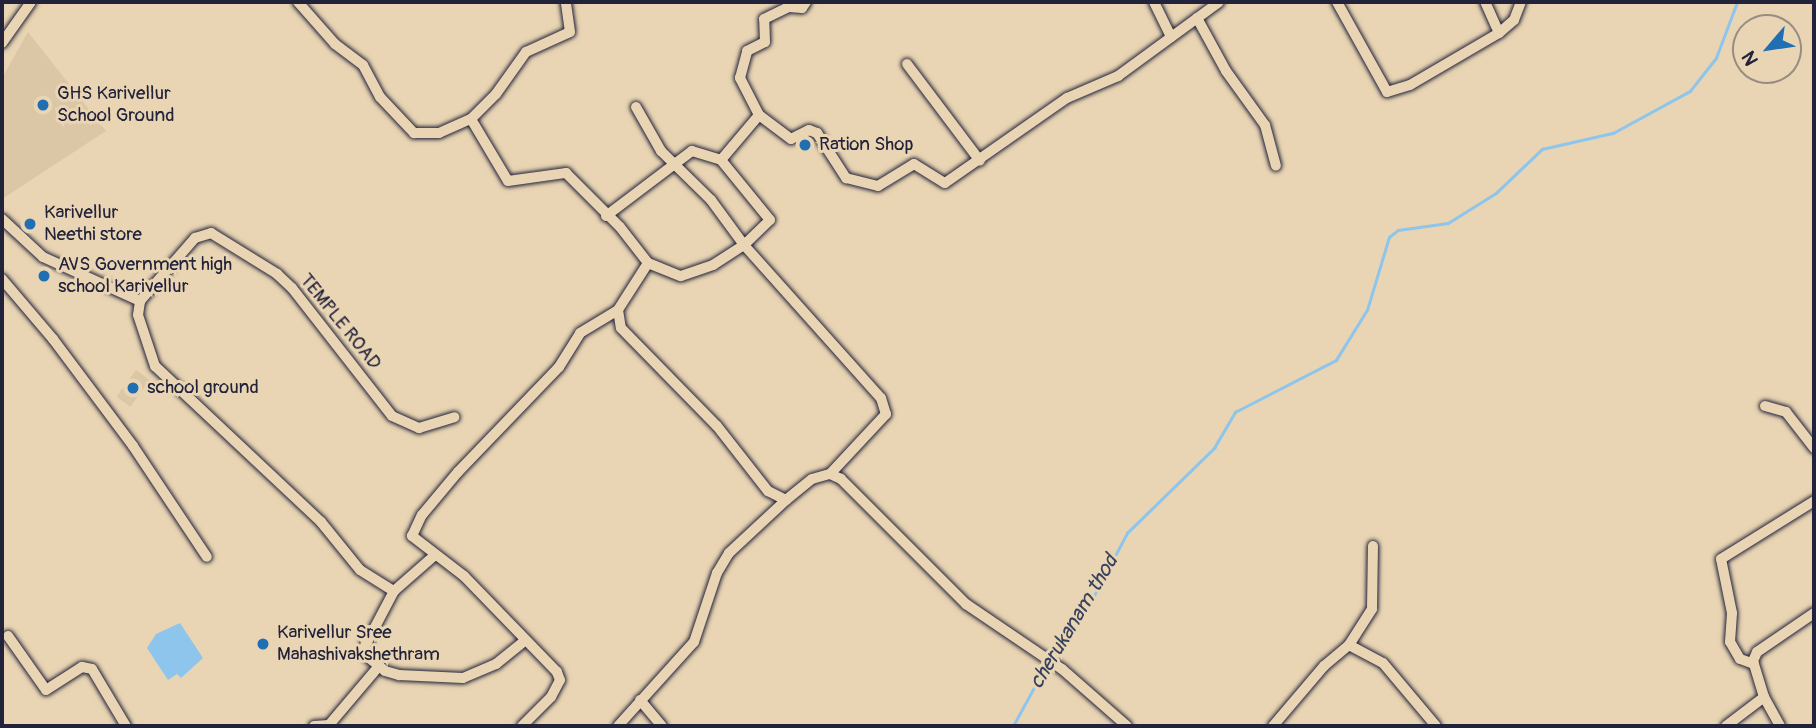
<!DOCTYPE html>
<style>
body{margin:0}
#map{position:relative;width:1816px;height:728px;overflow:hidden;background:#e9d5b3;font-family:Pangolin,sans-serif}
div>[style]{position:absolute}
.built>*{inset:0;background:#dbc6a5;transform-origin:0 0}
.water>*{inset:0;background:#8dc5ec}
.stream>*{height:2.5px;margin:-1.25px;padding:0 1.25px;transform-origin:1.25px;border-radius:1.25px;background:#8dc5ec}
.roads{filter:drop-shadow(0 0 2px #22223b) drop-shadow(0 0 2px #22223b)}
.minor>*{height:10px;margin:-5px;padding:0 5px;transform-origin:5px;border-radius:5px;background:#e9d5b3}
.dots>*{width:19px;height:19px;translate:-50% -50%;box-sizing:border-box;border:4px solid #e9d5b3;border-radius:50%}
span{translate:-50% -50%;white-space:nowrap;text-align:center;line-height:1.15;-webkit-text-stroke:6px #e9d5b3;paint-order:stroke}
.poi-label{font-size:19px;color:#22223b}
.left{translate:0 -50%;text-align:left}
.street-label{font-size:19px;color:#22223b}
.water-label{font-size:21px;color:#37435e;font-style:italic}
.frame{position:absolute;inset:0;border:4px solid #22223b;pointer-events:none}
.north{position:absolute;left:1732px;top:14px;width:70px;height:70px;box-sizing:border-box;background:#e9d5b3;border:2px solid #998d83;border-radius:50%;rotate:241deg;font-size:19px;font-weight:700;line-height:28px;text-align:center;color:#22223b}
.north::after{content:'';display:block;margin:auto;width:24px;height:32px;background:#1f6fb2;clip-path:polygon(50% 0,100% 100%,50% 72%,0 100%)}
</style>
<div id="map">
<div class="built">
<i style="clip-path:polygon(28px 32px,106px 131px,2px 199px,2px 78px)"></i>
<i style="left:136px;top:370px;width:17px;height:33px;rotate:36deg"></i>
</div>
<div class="water">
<i style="clip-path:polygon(180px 623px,203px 658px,181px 678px,177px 674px,168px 680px,147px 648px,156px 634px)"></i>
</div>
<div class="stream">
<i style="left:1052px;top:656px;width:61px;rotate:-53.7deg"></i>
<i style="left:1088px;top:607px;width:84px;rotate:-62.2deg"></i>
<i style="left:1127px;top:533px;width:122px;rotate:-44.3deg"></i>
<i style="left:1214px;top:448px;width:42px;rotate:-59.7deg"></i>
<i style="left:1235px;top:412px;width:114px;rotate:-27.2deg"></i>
<i style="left:1336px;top:360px;width:59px;rotate:-58.2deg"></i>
<i style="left:1367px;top:310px;width:76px;rotate:-73.2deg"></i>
<i style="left:1389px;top:237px;width:11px;rotate:-38deg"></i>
<i style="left:1398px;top:230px;width:50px;rotate:-8deg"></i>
<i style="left:1448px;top:223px;width:57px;rotate:-32deg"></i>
<i style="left:1496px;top:193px;width:64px;rotate:-43.7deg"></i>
<i style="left:1542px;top:149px;width:73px;rotate:-12.7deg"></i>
<i style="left:1613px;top:133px;width:88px;rotate:-28.6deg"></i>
<i style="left:1690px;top:91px;width:42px;rotate:-51.8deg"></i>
<i style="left:1716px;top:58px;width:60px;rotate:-69.4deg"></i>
<i style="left:1013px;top:726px;width:73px;rotate:-61.3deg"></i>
</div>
<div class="roads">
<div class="minor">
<i style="left:298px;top:2px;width:56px;rotate:48.6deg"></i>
<i style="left:335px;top:44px;width:35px;rotate:37deg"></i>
<i style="left:363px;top:65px;width:36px;rotate:62deg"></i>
<i style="left:380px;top:97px;width:50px;rotate:46.6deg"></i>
<i style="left:414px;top:133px;width:25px"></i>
<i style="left:439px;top:133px;width:35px;rotate:-24deg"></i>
<i style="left:471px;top:119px;width:72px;rotate:59.2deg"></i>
<i style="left:508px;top:181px;width:59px;rotate:-7.9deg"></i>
<i style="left:566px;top:173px;width:76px;rotate:45deg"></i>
<i style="left:620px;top:227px;width:46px;rotate:52.1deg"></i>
<i style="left:648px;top:263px;width:56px;rotate:122.6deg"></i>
<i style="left:618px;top:310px;width:18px;rotate:81deg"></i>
<i style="left:621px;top:328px;width:137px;rotate:45.6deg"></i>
<i style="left:717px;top:426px;width:83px;rotate:51.9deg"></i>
<i style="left:768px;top:491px;width:20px;rotate:27deg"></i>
<i style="left:786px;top:500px;width:33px;rotate:-39deg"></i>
<i style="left:812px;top:479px;width:19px;rotate:-16deg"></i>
<i style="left:830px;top:474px;width:12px;rotate:24deg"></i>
<i style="left:841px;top:479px;width:177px;rotate:45deg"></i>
<i style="left:966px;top:604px;width:116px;rotate:34.1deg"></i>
<i style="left:1062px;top:669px;width:86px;rotate:41.2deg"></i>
<i style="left:1154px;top:2px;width:39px;rotate:64deg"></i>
<i style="left:1337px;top:2px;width:103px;rotate:60.9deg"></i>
<i style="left:1387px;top:92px;width:24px;rotate:-17deg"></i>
<i style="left:1410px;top:85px;width:103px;rotate:-30.3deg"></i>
<i style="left:1499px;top:33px;width:34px;rotate:-114deg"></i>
<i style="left:1197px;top:18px;width:60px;rotate:61.3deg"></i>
<i style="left:1226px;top:71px;width:67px;rotate:54.2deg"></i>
<i style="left:1265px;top:125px;width:42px;rotate:75deg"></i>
<i style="left:1499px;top:33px;width:20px;rotate:-41deg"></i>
<i style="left:1514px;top:20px;width:19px;rotate:-69deg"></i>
<i style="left:2px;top:43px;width:50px;rotate:-54.7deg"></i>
<i style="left:907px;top:64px;width:121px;rotate:53deg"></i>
<i style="left:636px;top:107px;width:51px;rotate:60.4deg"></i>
<i style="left:661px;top:151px;width:70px;rotate:44.4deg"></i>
<i style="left:711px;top:200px;width:56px;rotate:53.7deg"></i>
<i style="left:744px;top:245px;width:205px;rotate:48.2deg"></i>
<i style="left:881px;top:398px;width:17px;rotate:73deg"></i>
<i style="left:886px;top:414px;width:82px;rotate:133deg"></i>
<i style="left:759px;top:115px;width:42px;rotate:-117.2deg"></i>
<i style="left:740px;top:78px;width:28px;rotate:-75deg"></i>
<i style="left:747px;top:51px;width:20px;rotate:-27deg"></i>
<i style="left:765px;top:42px;width:23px;rotate:-92deg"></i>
<i style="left:764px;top:19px;width:28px;rotate:-26deg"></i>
<i style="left:789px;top:7px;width:13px;rotate:4deg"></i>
<i style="left:802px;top:8px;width:7px;rotate:-56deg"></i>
<i style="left:471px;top:119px;width:35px;rotate:-45deg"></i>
<i style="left:496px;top:94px;width:52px;rotate:-54.5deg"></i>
<i style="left:526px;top:52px;width:48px;rotate:-24.4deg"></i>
<i style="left:570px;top:32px;width:30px;rotate:-98deg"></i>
<i style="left:606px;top:216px;width:108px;rotate:-37.1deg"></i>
<i style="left:692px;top:151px;width:30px;rotate:17deg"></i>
<i style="left:721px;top:160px;width:59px;rotate:-49.8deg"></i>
<i style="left:759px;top:115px;width:40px;rotate:37deg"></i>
<i style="left:791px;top:139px;width:20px;rotate:-27deg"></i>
<i style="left:809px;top:130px;width:9px;rotate:21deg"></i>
<i style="left:817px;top:133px;width:54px;rotate:57.2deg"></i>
<i style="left:846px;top:178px;width:33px;rotate:14deg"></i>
<i style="left:878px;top:186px;width:42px;rotate:-31.4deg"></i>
<i style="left:914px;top:164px;width:36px;rotate:32deg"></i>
<i style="left:945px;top:183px;width:149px;rotate:-34.9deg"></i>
<i style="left:1067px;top:98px;width:56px;rotate:-23.3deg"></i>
<i style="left:1118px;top:76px;width:125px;rotate:-36.2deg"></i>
<i style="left:2px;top:219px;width:56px;rotate:42.8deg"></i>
<i style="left:43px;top:257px;width:107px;rotate:24.4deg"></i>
<i style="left:140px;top:301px;width:14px;rotate:98deg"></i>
<i style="left:138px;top:315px;width:54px;rotate:71.6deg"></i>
<i style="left:155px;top:366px;width:228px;rotate:43.2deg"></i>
<i style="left:321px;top:522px;width:62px;rotate:50.9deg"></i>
<i style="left:360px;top:570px;width:40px;rotate:32deg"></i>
<i style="left:648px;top:263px;width:35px;rotate:22deg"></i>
<i style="left:681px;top:276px;width:34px;rotate:-19deg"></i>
<i style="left:713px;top:265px;width:37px;rotate:-33deg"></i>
<i style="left:744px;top:245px;width:36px;rotate:-44deg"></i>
<i style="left:770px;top:220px;width:77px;rotate:-129.2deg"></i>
<i style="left:2px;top:279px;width:79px;rotate:49.6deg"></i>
<i style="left:53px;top:339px;width:134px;rotate:53.2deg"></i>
<i style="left:133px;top:446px;width:133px;rotate:56.3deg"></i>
<i style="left:140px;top:301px;width:84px;rotate:-48.9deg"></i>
<i style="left:195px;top:238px;width:17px;rotate:-17deg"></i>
<i style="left:211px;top:233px;width:78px;rotate:31.8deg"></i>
<i style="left:277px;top:274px;width:21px;rotate:43deg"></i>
<i style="left:292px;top:288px;width:162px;rotate:52deg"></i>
<i style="left:392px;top:416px;width:30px;rotate:24deg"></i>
<i style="left:419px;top:428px;width:37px;rotate:-17deg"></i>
<i style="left:1765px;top:406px;width:22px;rotate:16deg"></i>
<i style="left:1786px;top:412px;width:46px;rotate:52.1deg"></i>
<i style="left:435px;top:555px;width:55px;rotate:138.7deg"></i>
<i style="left:394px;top:591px;width:62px;rotate:117.8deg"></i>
<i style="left:365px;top:646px;width:11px;rotate:75deg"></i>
<i style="left:368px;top:657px;width:22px;rotate:39deg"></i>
<i style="left:385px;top:671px;width:15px;rotate:16deg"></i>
<i style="left:399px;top:675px;width:64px;rotate:2.7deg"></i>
<i style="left:463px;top:678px;width:36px;rotate:-23deg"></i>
<i style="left:496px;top:664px;width:36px;rotate:-39deg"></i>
<i style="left:8px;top:636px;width:66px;rotate:54.9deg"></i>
<i style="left:46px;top:690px;width:43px;rotate:-32.6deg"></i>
<i style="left:82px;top:667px;width:10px;rotate:11deg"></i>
<i style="left:92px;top:669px;width:66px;rotate:59.2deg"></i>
<i style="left:1349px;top:645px;width:43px;rotate:-57.4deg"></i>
<i style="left:1372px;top:609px;width:63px;rotate:-89.1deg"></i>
<i style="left:1754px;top:664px;width:15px;rotate:-160deg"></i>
<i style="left:1740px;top:659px;width:20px;rotate:-120deg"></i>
<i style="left:1730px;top:642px;width:29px;rotate:-86deg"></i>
<i style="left:1732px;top:613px;width:55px;rotate:-101.5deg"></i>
<i style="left:1721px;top:559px;width:110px;rotate:-31.9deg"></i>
<i style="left:1764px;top:697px;width:38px;rotate:-107deg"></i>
<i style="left:1753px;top:661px;width:10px;rotate:-66deg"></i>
<i style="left:1757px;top:652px;width:69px;rotate:-34.4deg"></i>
<i style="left:640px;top:700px;width:34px;rotate:50deg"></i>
<i style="left:314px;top:726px;width:15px;rotate:-4deg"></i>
<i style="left:329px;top:725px;width:77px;rotate:-49.7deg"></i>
<i style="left:522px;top:726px;width:41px;rotate:-45deg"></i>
<i style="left:551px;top:697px;width:19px;rotate:-62deg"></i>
<i style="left:560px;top:680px;width:9px;rotate:-111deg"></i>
<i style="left:557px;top:672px;width:134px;rotate:-134.1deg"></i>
<i style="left:464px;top:576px;width:66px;rotate:-142.4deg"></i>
<i style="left:412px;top:536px;width:23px;rotate:-65deg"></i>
<i style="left:422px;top:515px;width:56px;rotate:-50.1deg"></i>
<i style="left:458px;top:472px;width:146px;rotate:-46.1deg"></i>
<i style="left:559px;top:367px;width:40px;rotate:-58deg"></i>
<i style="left:580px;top:333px;width:44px;rotate:-31.2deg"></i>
<i style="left:618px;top:726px;width:113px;rotate:-47.9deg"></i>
<i style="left:694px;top:642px;width:73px;rotate:-71.6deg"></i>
<i style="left:717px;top:573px;width:23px;rotate:-59deg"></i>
<i style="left:729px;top:553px;width:78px;rotate:-42.9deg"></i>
<i style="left:1273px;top:726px;width:79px;rotate:-49.6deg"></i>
<i style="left:1324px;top:666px;width:33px;rotate:-40deg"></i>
<i style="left:1349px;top:645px;width:38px;rotate:28deg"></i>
<i style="left:1383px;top:663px;width:82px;rotate:49.9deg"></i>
<i style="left:1726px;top:726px;width:48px;rotate:-37.3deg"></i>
<i style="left:1764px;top:697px;width:33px;rotate:61deg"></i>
</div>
</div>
<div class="dots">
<i style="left:43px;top:105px;background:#1f6fb2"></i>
<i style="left:805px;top:145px;background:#1f6fb2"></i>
<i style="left:30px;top:224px;background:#1f6fb2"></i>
<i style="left:44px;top:276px;background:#1f6fb2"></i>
<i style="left:133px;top:388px;background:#1f6fb2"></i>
<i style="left:263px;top:644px;background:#1f6fb2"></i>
</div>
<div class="poi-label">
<span class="left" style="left:57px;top:105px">GHS Karivellur<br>School Ground</span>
<span class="left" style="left:819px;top:145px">Ration Shop</span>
<span class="left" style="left:44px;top:224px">Karivellur<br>Neethi store</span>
<span class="left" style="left:58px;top:276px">AVS Government high<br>school Karivellur</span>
<span class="left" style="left:147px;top:388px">school ground</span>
<span class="left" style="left:277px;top:644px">Karivellur Sree<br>Mahashivakshethram</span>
</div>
<div class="street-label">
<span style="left:340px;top:322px;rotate:51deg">TEMPLE ROAD</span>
</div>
<div class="water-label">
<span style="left:1074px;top:622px;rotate:-59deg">cherukanam thod</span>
</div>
<div class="frame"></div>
<div class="north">N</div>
</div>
